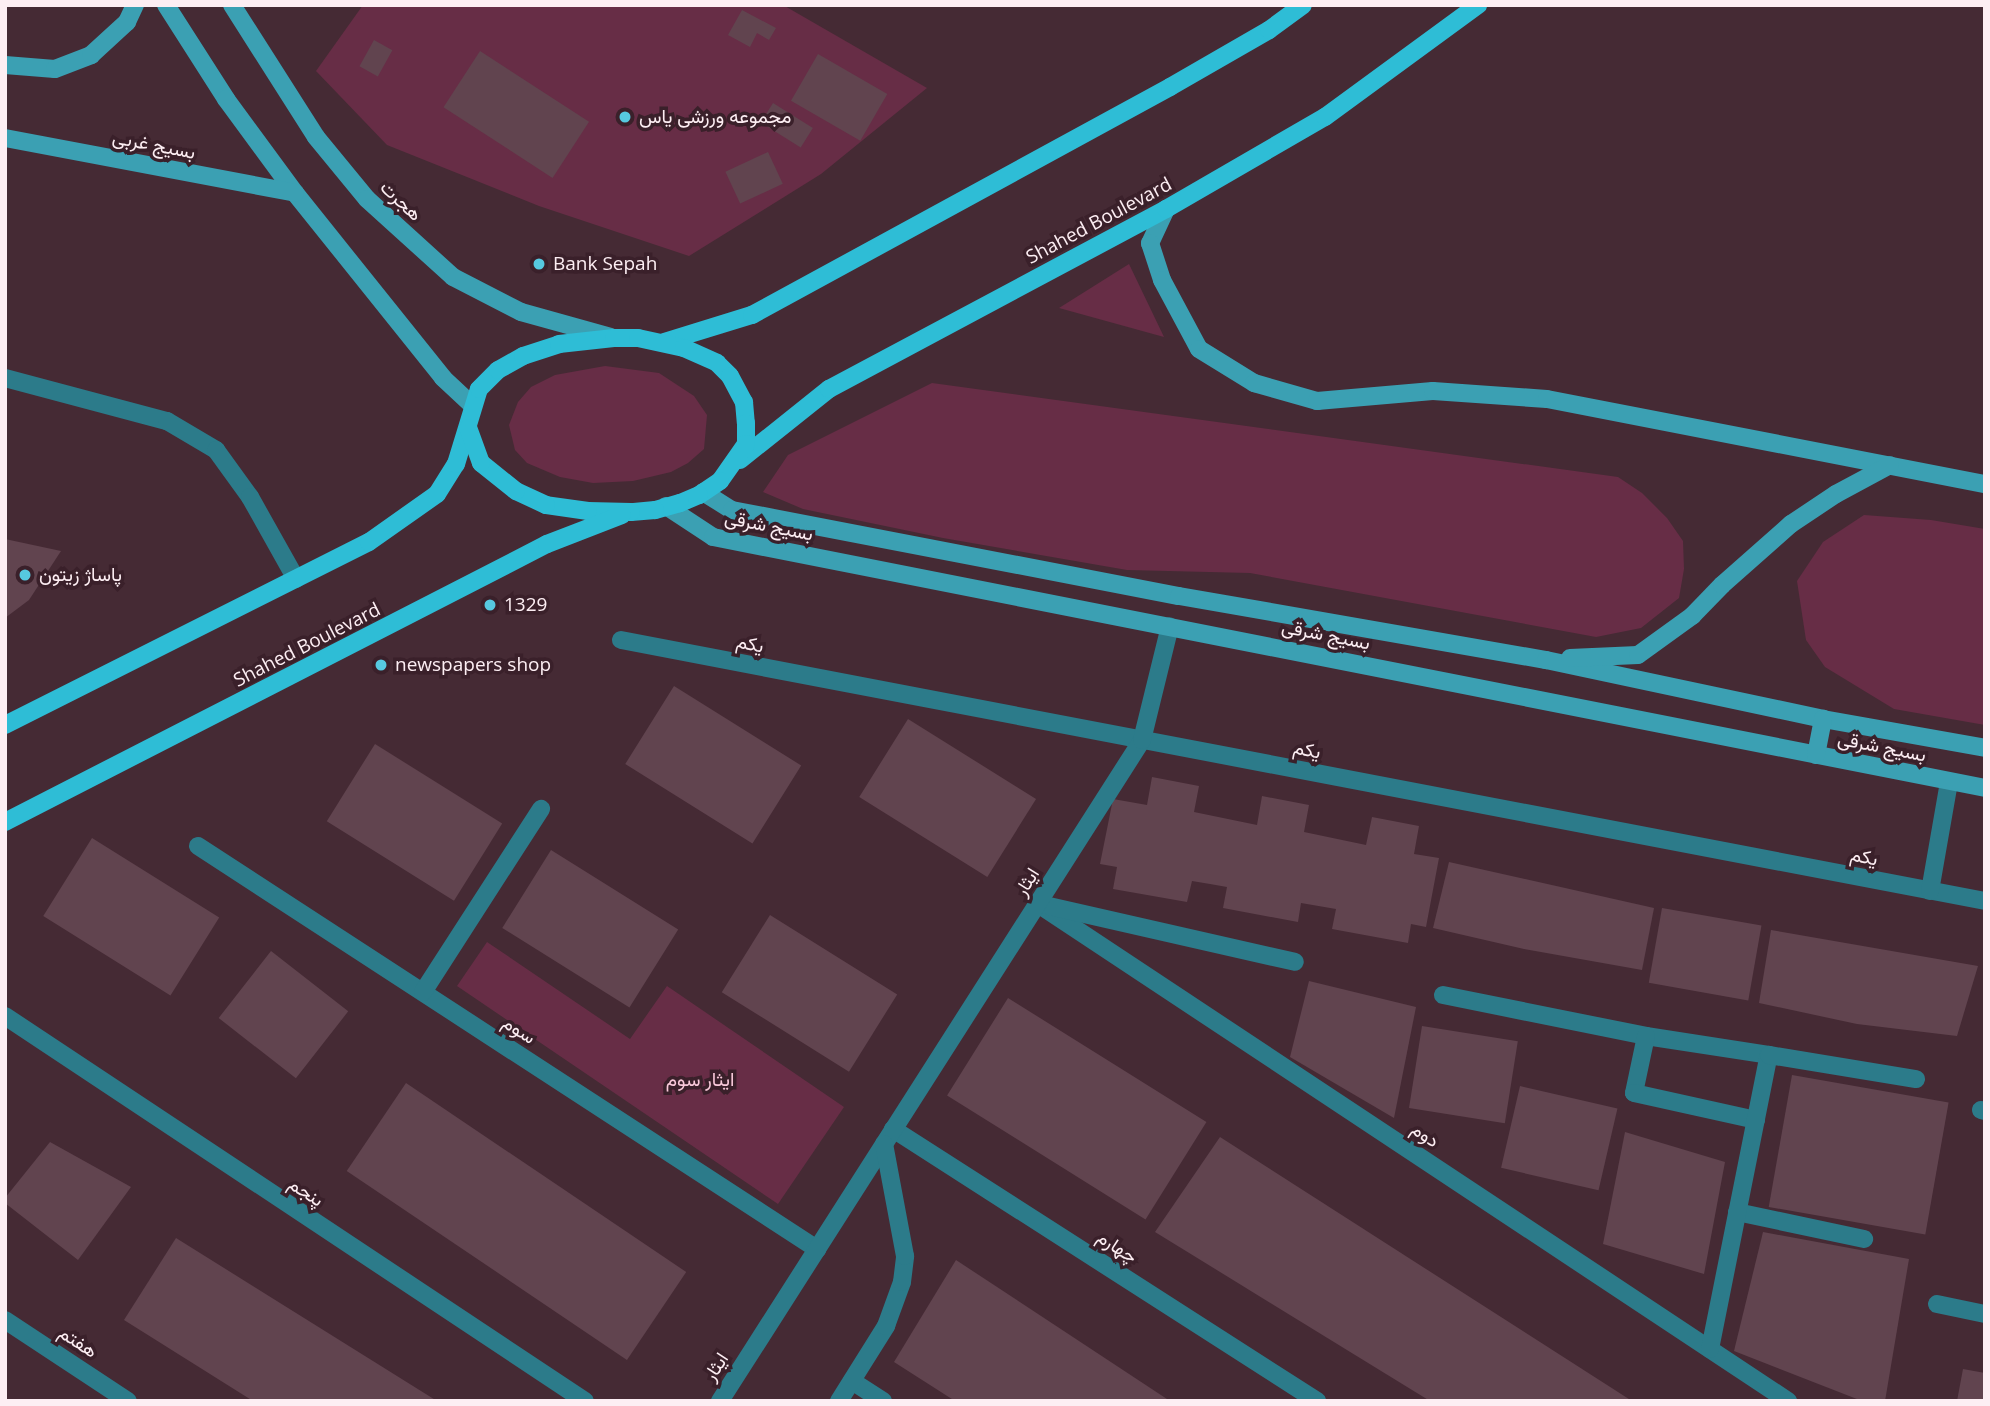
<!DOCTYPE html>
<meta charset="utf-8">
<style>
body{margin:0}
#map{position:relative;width:1990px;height:1406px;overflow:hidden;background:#452a34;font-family:"Open Sans",Vazirmatn,sans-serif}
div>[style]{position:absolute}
.green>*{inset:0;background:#672d46}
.building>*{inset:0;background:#61444f;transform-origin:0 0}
.minor>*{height:18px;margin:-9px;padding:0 9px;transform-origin:9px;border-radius:9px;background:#2c7b8a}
.secondary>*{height:18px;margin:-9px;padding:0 9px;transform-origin:9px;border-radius:9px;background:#3ba0b3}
.primary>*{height:18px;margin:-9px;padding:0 9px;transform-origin:9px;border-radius:9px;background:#2ebdd6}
.dots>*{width:19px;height:19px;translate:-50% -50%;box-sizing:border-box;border:4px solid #3a202a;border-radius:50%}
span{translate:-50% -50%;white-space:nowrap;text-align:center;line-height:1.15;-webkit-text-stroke:7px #3a202a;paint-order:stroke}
.poi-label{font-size:19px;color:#fdeef3}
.left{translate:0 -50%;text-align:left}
.street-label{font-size:19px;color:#fdeef3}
.park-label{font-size:19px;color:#f9c9da}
.frame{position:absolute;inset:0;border:7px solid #fdeef3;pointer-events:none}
</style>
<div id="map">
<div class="green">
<i style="clip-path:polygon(363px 5px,783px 5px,927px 88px,821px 174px,689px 256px,539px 206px,387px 145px,316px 71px)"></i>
<i style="clip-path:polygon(1129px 264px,1164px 337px,1059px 308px)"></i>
<i style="clip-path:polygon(605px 366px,659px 373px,694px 396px,707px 415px,704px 449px,688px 463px,671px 472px,633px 481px,593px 483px,560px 477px,527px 463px,515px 450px,509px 425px,518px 402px,531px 387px,555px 375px)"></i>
<i style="clip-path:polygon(932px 383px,1618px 477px,1642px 493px,1667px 518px,1683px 541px,1684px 569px,1679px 598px,1641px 628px,1596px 637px,1250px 573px,1127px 570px,943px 538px,803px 509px,763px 492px,788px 455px)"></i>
<i style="clip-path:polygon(1864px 515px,1931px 520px,1985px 529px,1985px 725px,1894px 709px,1825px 667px,1806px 640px,1797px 581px,1823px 542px)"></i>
<i style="clip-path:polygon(487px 942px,630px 1039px,667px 986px,844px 1107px,778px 1204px,457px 986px)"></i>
</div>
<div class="building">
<i style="clip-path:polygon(742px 10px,776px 28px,769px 40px,757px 33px,750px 47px,728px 35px)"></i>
<i style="left:374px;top:40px;width:21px;height:30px;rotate:29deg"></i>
<i style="left:480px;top:51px;width:130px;height:67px;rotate:33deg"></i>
<i style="left:818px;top:54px;width:80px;height:54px;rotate:30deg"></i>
<i style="left:773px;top:103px;width:47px;height:23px;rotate:32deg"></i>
<i style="left:768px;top:152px;width:35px;height:47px;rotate:65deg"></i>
<i style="clip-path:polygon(5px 539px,61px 551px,29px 600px,5px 618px)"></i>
<i style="left:674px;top:686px;width:150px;height:92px;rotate:32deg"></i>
<i style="left:908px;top:719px;width:151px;height:92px;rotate:32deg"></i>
<i style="left:375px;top:744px;width:150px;height:91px;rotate:32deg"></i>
<i style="clip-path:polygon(1152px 777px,1199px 786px,1194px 812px,1257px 825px,1262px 796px,1309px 805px,1304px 832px,1366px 845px,1372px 817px,1419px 826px,1414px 854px,1439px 858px,1426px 927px,1411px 924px,1408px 943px,1332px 929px,1336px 909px,1301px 903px,1298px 922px,1223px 908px,1227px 887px,1210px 884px,1192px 881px,1187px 902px,1113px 889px,1117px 867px,1100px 864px,1113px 799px,1147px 805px)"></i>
<i style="left:92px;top:838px;width:150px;height:92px;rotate:32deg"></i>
<i style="left:551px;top:850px;width:150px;height:92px;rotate:32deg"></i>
<i style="clip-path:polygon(1449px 862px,1654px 908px,1642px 970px,1524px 949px,1433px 928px)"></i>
<i style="left:1662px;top:908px;width:101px;height:76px;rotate:10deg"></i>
<i style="left:770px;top:915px;width:150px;height:91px;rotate:32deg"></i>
<i style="clip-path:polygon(1771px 930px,1978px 966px,1957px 1036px,1857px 1024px,1759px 1003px)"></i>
<i style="left:271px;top:951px;width:98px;height:85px;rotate:38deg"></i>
<i style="clip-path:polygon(1309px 981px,1416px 1007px,1394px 1118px,1290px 1057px)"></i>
<i style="left:1008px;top:998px;width:234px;height:115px;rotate:32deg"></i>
<i style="left:1422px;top:1026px;width:97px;height:83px;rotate:9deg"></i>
<i style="left:1792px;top:1075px;width:159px;height:134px;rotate:10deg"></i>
<i style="left:406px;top:1083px;width:338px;height:106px;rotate:34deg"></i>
<i style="left:1520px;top:1086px;width:100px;height:84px;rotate:13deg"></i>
<i style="clip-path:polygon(1625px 1132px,1725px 1162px,1704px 1274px,1603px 1244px)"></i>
<i style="clip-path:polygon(1220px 1137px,1632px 1401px,1430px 1401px,1155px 1232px)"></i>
<i style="clip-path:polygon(50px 1142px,131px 1187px,78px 1260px,5px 1203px,5px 1198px)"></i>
<i style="clip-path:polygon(1763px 1232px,1909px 1259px,1885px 1401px,1862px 1401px,1734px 1351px)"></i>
<i style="clip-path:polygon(176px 1238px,437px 1401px,253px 1401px,124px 1320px)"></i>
<i style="clip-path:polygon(956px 1260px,1170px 1401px,955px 1401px,894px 1362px)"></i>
<i style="clip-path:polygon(1963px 1369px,1985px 1373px,1985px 1401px,1957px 1401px)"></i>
</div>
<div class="minor">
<i style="left:5px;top:378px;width:168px;rotate:14.9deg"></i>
<i style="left:167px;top:421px;width:57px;rotate:30.6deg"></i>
<i style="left:216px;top:450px;width:58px;rotate:54.1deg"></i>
<i style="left:250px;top:497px;width:94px;rotate:60.7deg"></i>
<i style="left:621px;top:640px;width:1389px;rotate:10.83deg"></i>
<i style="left:198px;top:846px;width:739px;rotate:33.07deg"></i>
<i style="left:1930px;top:891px;width:111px;rotate:-80.1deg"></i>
<i style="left:1038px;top:904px;width:900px;rotate:33.53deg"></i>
<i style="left:1049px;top:906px;width:252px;rotate:12.8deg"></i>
<i style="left:423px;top:992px;width:218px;rotate:-57.2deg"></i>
<i style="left:1443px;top:995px;width:207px;rotate:11.4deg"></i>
<i style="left:1646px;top:1036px;width:124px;rotate:8.8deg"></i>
<i style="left:5px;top:1016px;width:696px;rotate:33.58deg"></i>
<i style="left:1646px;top:1036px;width:58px;rotate:101.9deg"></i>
<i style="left:1634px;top:1093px;width:125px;rotate:12.5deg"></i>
<i style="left:1981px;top:1110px;width:4px;rotate:14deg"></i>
<i style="left:893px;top:1129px;width:504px;rotate:32.68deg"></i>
<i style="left:1737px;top:1212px;width:130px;rotate:12deg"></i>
<i style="left:1937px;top:1304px;width:49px;rotate:11.8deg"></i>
<i style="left:5px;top:1320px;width:147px;rotate:33.4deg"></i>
<i style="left:1710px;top:1349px;width:300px;rotate:-78.7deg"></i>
<i style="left:1769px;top:1055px;width:149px;rotate:9.3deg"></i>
<i style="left:852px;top:1381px;width:37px;rotate:33deg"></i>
<i style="left:720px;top:1401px;width:784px;rotate:-57.44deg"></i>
<i style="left:1142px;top:740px;width:117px;rotate:-76.2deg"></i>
<i style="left:839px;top:1401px;width:89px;rotate:-57.9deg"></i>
<i style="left:886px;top:1326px;width:47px;rotate:-70deg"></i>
<i style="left:902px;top:1282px;width:26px;rotate:-83deg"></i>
<i style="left:905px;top:1256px;width:114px;rotate:-100.6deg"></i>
</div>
<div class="secondary">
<i style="left:166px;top:5px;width:112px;rotate:57.4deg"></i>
<i style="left:226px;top:99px;width:117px;rotate:53.7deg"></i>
<i style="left:295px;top:193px;width:237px;rotate:51.3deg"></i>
<i style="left:443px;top:378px;width:40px;rotate:43deg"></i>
<i style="left:232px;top:5px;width:156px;rotate:57.5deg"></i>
<i style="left:316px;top:137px;width:80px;rotate:50.6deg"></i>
<i style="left:367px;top:199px;width:116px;rotate:42.2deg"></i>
<i style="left:453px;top:277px;width:76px;rotate:27.2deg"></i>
<i style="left:521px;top:312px;width:93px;rotate:15.5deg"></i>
<i style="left:5px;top:65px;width:50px;rotate:4.6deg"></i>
<i style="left:55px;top:69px;width:39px;rotate:-21deg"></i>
<i style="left:91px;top:55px;width:49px;rotate:-42.5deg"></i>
<i style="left:127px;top:22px;width:19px;rotate:-65deg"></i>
<i style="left:5px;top:138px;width:295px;rotate:10.7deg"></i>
<i style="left:1166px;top:209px;width:38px;rotate:115deg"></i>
<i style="left:1150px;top:243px;width:39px;rotate:72deg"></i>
<i style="left:1162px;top:280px;width:78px;rotate:61.8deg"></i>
<i style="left:1199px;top:349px;width:65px;rotate:31.7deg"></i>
<i style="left:1254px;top:383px;width:66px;rotate:15.9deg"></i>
<i style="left:1317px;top:401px;width:116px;rotate:-4.9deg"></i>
<i style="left:1433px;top:391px;width:114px;rotate:4deg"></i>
<i style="left:1547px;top:399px;width:446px;rotate:11deg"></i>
<i style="left:703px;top:492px;width:34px;rotate:32deg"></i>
<i style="left:732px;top:510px;width:455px;rotate:10.9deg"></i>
<i style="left:1179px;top:596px;width:373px;rotate:9.9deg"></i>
<i style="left:1546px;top:660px;width:283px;rotate:12deg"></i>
<i style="left:1823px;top:719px;width:165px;rotate:10.1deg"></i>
<i style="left:666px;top:506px;width:56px;rotate:33.4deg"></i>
<i style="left:713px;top:537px;width:1297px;rotate:11.16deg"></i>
<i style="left:1570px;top:658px;width:68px;rotate:-2.5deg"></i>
<i style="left:1638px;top:655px;width:67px;rotate:-35.8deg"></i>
<i style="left:1692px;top:616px;width:43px;rotate:-45.9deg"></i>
<i style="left:1722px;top:585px;width:92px;rotate:-41.5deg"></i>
<i style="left:1791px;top:524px;width:54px;rotate:-33.7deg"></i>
<i style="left:1836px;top:494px;width:61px;rotate:-28.2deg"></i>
<i style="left:1816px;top:755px;width:37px;rotate:-79deg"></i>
</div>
<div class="primary">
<i style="left:664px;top:342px;width:92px;rotate:-17.1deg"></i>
<i style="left:752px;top:315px;width:476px;rotate:-28.6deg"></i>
<i style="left:1170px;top:87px;width:114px;rotate:-29.9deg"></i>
<i style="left:1269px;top:30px;width:42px;rotate:-36.3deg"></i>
<i style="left:740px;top:460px;width:114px;rotate:-38.6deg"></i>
<i style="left:829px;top:389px;width:382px;rotate:-28.1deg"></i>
<i style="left:1166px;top:209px;width:184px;rotate:-30.1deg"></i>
<i style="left:1325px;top:117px;width:190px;rotate:-36.2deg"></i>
<i style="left:5px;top:725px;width:407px;rotate:-26.7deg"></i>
<i style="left:369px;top:542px;width:83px;rotate:-35.2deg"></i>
<i style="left:437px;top:494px;width:36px;rotate:-58deg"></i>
<i style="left:456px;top:464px;width:78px;rotate:-73deg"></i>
<i style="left:479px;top:389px;width:27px;rotate:-45deg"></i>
<i style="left:498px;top:370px;width:29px;rotate:-29deg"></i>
<i style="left:523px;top:356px;width:38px;rotate:-18deg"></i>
<i style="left:559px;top:344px;width:55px;rotate:-6.2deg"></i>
<i style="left:614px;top:338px;width:24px"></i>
<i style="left:638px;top:338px;width:47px;rotate:12.3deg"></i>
<i style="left:684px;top:348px;width:36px;rotate:24deg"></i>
<i style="left:717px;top:363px;width:18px;rotate:45deg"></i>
<i style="left:730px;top:376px;width:30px;rotate:62deg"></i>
<i style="left:744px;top:402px;width:21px;rotate:85deg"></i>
<i style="left:746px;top:423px;width:21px;rotate:90deg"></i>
<i style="left:746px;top:444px;width:45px;rotate:125.1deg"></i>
<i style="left:720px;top:481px;width:25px;rotate:146deg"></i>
<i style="left:699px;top:495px;width:21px;rotate:157deg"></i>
<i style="left:680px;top:503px;width:26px;rotate:164deg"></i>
<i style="left:655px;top:510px;width:24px;rotate:175deg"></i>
<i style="left:631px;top:512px;width:43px;rotate:-178.7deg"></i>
<i style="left:588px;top:511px;width:42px;rotate:-171.9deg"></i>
<i style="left:546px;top:505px;width:33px;rotate:-155deg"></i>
<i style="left:516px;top:491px;width:45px;rotate:-141.3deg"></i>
<i style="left:481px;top:463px;width:37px;rotate:-110deg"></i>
<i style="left:5px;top:822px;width:609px;rotate:-27.15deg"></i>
<i style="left:547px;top:544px;width:80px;rotate:-21.1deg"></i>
</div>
<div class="dots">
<i style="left:625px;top:117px;background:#56c9e0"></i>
<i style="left:539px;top:264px;background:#56c9e0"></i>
<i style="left:25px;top:575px;background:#56c9e0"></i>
<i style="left:490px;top:605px;background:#56c9e0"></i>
<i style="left:381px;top:665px;background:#56c9e0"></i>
</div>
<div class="poi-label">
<span class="left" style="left:639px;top:117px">مجموعه ورزشی یاس</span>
<span class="left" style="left:553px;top:264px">Bank Sepah</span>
<span class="left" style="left:39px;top:575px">پاساژ زیتون</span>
<span class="left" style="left:504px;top:605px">1329</span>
<span class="left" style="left:395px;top:665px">newspapers shop</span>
</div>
<div class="street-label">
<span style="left:154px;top:145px;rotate:11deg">بسیج غربی</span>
<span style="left:401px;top:201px;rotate:43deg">هجرت</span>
<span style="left:1099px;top:221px;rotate:-28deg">Shahed Boulevard</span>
<span style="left:769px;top:526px;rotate:11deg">بسیج شرقی</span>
<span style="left:1326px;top:635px;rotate:11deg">بسیج شرقی</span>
<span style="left:750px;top:644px;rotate:11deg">یکم</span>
<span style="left:307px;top:645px;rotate:-27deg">Shahed Boulevard</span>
<span style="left:1882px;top:747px;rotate:11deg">بسیج شرقی</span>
<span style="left:1307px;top:750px;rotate:11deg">یکم</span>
<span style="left:1864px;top:857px;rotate:11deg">یکم</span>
<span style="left:1027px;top:882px;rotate:-58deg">ایثار</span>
<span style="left:519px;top:1030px;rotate:33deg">سوم</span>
<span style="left:1425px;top:1135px;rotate:34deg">دوم</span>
<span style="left:306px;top:1192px;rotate:33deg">پنجم</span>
<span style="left:1117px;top:1247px;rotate:33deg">چهارم</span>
<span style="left:78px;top:1342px;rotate:33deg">هفتم</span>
<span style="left:716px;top:1367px;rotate:-57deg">ایثار</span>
</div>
<div class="park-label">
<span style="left:700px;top:1080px">ایثار سوم</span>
</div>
<div class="frame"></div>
</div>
